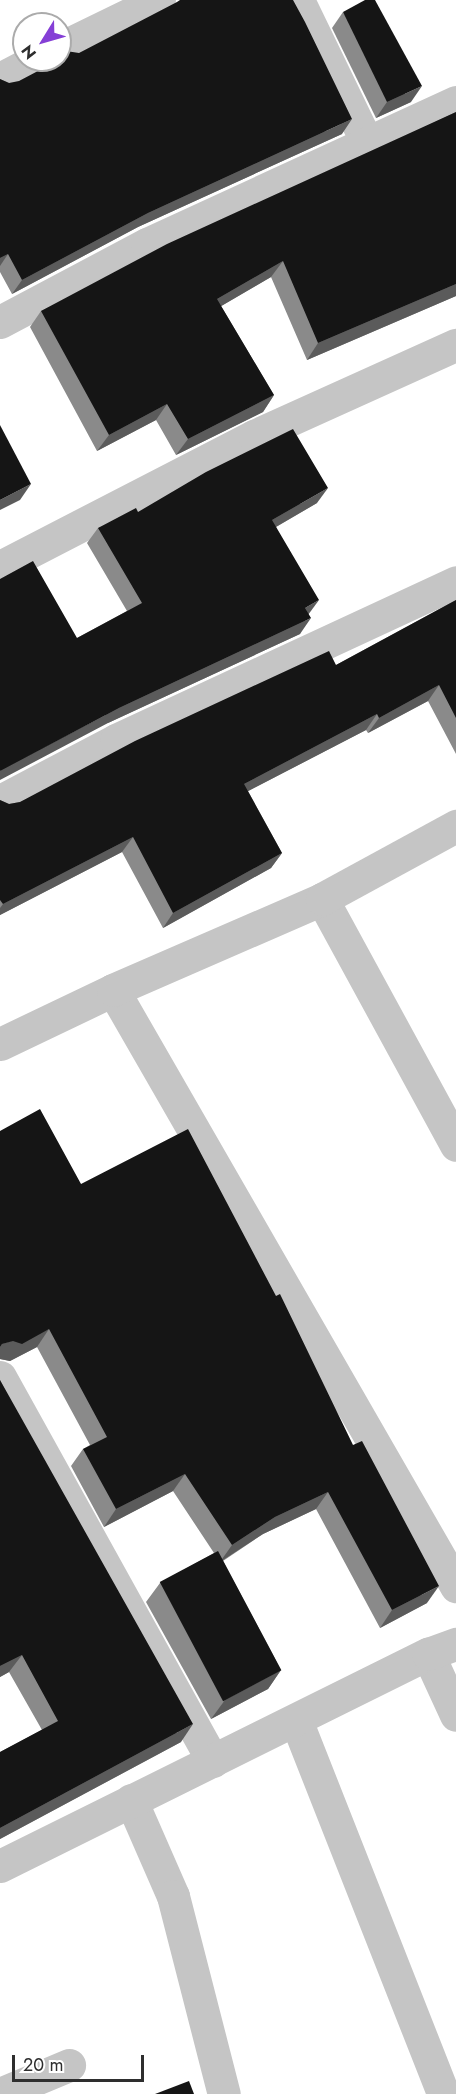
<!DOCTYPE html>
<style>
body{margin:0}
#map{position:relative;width:456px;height:2094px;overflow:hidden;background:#fff;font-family:Jost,sans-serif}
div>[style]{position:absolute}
.minor>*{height:33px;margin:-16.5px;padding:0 16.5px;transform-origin:16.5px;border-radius:16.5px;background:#c5c5c5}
.wall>*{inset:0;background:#8a8a8a}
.shaded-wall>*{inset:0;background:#5b5b5b}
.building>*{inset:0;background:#151515;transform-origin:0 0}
span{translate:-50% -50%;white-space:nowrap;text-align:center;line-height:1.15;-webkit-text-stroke:6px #fff;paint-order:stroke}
.north{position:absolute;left:12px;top:12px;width:60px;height:60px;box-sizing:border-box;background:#fff;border:2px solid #ababab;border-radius:50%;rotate:233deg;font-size:16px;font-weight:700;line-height:24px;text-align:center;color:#2e2e2e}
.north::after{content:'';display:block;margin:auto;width:21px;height:27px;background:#853fd6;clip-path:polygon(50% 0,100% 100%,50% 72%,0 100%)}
.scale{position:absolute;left:12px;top:2055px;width:132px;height:27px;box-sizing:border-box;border:3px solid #2e2e2e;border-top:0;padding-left:8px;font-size:18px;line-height:21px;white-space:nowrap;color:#2e2e2e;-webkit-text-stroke:4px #fff;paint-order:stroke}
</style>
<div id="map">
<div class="minor">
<i style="left:298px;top:0;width:159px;rotate:64.2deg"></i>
<i style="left:60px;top:48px;width:110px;rotate:-25.9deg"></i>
<i style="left:0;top:79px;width:41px;rotate:-27.8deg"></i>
<i style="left:0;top:322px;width:166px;rotate:-28deg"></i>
<i style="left:147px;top:244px;width:340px;rotate:-24.7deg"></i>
<i style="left:0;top:567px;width:286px;rotate:-27.3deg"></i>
<i style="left:254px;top:436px;width:222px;rotate:-24.3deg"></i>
<i style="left:0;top:801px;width:131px;rotate:-27.7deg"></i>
<i style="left:116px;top:740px;width:375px;rotate:-24.9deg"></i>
<i style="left:322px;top:899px;width:280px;rotate:61.4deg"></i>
<i style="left:113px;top:990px;width:688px;rotate:60.08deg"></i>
<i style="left:0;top:1044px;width:125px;rotate:-25.5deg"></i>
<i style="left:113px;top:990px;width:228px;rotate:-23.5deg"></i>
<i style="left:322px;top:899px;width:153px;rotate:-28.6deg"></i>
<i style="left:0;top:1377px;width:439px;rotate:61deg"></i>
<i style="left:428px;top:1654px;width:67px;rotate:65.3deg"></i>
<i style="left:296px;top:1720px;width:402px;rotate:68.5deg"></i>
<i style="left:131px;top:1800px;width:105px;rotate:66.4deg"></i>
<i style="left:173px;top:1896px;width:204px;rotate:75.6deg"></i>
<i style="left:0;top:1866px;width:478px;rotate:-26.4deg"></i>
<i style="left:428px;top:1654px;width:30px;rotate:-20deg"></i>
<i style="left:0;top:2094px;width:75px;rotate:-22.8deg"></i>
</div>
<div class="wall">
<i style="clip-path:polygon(343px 12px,411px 102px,376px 118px,332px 28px)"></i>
<i style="clip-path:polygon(0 79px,9px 83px,342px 134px,138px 227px,12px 294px,0 272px)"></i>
<i style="clip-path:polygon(456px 112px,456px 296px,307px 360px,271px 277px,221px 306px,274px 395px,263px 412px,176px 455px,156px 420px,97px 451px,30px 327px,41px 311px)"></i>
<i style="clip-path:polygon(317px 503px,276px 527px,308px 614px,300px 634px,108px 723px,77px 638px,127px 611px,87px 543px,98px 528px,138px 512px)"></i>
<i style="clip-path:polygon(456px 600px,456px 754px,428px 701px,368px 733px,366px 730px,248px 791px,282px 853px,271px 868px,163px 928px,122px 852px,0 915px,0 800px,9px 804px,20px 802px,336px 665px)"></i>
<i style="clip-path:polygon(0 1131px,81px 1184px,427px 1603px,380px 1628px,316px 1509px,263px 1534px,223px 1561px,281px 1670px,268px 1689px,211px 1719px,146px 1602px,160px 1583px,214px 1553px,173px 1491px,104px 1527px,71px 1466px,83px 1449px,90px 1445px,37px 1347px,10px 1361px,0 1359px)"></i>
<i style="clip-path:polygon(0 1380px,181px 1742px,0 1839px,0 1752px,42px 1730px,9px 1672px,0 1677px)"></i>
</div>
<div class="shaded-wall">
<i style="clip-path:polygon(422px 86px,411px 102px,376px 118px,387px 102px)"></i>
<i style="clip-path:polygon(352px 119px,342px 134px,138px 227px,12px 294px,22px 280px,148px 213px)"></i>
<i style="clip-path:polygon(8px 254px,0 266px,0 258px)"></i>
<i style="clip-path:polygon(283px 261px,271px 277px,206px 315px,217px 299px)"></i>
<i style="clip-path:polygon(456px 284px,456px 296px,307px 360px,318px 343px)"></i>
<i style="clip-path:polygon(274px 395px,263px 412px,176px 455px,188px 439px)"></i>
<i style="clip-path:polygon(167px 404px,156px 420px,97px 451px,109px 435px)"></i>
<i style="clip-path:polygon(31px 484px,20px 500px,0 510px,0 500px)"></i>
<i style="clip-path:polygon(328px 488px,317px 503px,262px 535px,272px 520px)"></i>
<i style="clip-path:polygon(319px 600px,308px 615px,305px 608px)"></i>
<i style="clip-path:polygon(311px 618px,300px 634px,108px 723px,0 780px,0 771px,2px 769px,119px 708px)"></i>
<i style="clip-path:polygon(439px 685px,428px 701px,368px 733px,379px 718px)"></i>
<i style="clip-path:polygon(377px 714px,366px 730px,233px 799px,244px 784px)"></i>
<i style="clip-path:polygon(133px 837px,122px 852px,0 915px,0 908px,3px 904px)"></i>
<i style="clip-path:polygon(282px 853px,271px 868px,163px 928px,173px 913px)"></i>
<i style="clip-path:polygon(49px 1329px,37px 1347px,10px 1361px,0 1359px,0 1347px,2px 1344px)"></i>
<i style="clip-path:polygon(185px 1474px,173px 1491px,104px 1527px,116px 1509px)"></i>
<i style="clip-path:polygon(328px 1492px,316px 1509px,263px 1534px,220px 1562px,232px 1545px,275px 1517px)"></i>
<i style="clip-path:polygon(439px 1586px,427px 1603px,380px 1628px,392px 1610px)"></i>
<i style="clip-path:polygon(22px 1655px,9px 1672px,0 1677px,0 1666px)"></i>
<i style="clip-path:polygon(281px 1670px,268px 1689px,211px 1719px,225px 1700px)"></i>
<i style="clip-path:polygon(193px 1724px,181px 1742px,0 1839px,0 1828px)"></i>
</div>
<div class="building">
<i style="clip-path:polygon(180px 0,293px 0,305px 22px,352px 119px,148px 213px,22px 280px,8px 254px,0 258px,0 79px,9px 83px,19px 81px,55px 62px,57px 60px,60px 60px,60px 57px,66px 51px,79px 53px,177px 2px)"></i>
<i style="clip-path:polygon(365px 0,375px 0,422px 86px,387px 102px,343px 12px)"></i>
<i style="clip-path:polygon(456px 112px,456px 284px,318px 343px,283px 261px,217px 299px,274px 395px,188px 439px,167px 404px,109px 435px,41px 311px,167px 244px)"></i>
<i style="clip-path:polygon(0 425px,31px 484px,0 500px)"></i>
<i style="clip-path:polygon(293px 429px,328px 488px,272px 520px,319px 600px,305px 608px,311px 618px,119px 708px,0 771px,0 579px,33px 561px,77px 638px,142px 603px,98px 528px,136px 508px,138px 512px,206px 472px)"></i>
<i style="clip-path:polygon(456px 600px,456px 718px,439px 685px,379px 718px,377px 714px,244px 784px,282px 853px,173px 913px,133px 837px,3px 904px,0 900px,0 800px,9px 804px,20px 802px,135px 741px,329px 651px,336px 665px)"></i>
<i style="clip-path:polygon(40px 1109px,81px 1184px,188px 1129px,276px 1296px,280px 1294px,353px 1445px,362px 1441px,439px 1586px,392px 1610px,328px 1492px,275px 1517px,232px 1545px,185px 1474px,116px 1509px,83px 1449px,107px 1437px,49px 1329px,22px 1344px,13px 1341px,2px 1344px,0 1347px,0 1131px)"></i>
<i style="clip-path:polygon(0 1380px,193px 1724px,0 1828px,0 1752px,58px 1721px,22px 1655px,0 1666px)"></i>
<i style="left:218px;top:1551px;width:135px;height:66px;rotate:62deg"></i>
<i style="clip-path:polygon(189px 2081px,194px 2094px,155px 2094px)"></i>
</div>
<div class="north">N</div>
<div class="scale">20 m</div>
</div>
